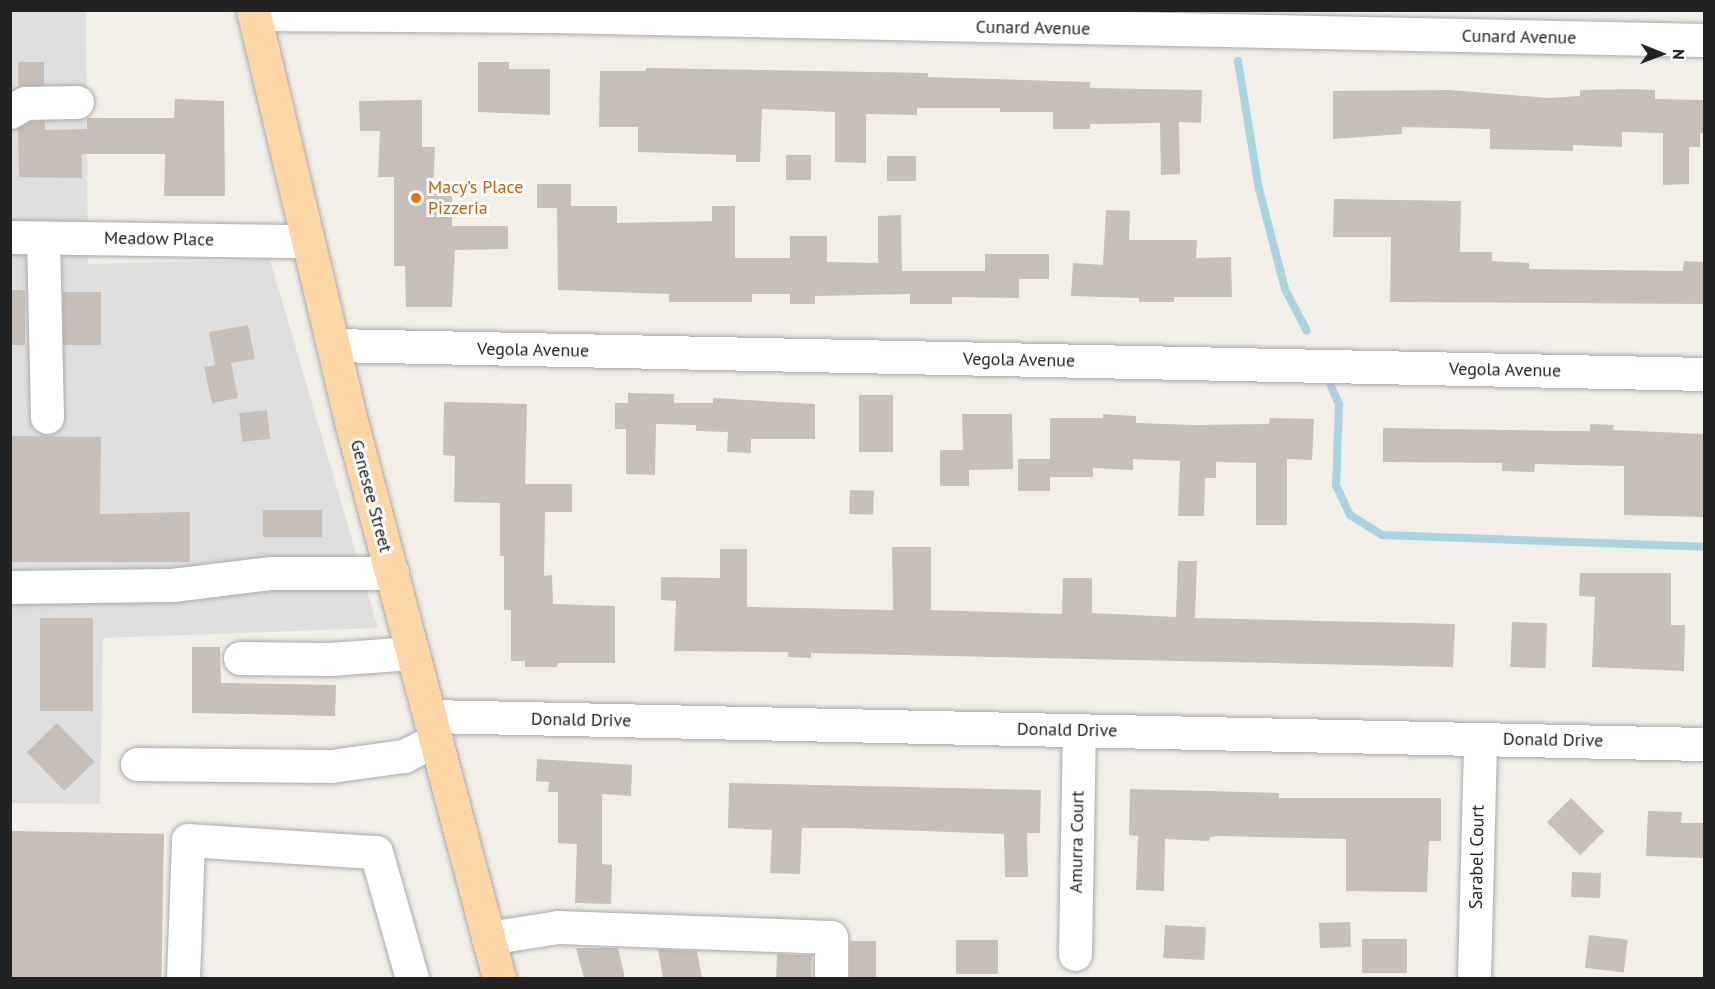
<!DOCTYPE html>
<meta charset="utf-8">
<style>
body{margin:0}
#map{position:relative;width:1715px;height:989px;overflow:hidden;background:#f2efe9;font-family:"PT Sans",sans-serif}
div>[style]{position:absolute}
.residential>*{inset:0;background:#e0dfdf}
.stream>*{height:8px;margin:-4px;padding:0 4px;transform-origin:4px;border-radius:4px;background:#aad3df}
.building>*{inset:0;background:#c7bfb8;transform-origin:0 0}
.roads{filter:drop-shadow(0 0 2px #a9a9a9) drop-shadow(0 0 2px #a9a9a9)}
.minor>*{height:33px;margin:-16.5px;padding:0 16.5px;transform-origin:16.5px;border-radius:16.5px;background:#fff}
.major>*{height:33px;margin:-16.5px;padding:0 16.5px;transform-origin:16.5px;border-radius:16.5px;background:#fcd6a4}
.dots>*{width:16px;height:16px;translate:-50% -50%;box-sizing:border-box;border:3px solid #fff;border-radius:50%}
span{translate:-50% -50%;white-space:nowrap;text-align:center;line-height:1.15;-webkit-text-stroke:6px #fff;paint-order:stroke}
.street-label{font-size:18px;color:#222}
.food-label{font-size:18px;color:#c56008}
.left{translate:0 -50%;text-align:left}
.frame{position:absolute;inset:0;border:12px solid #222;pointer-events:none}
.north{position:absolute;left:1631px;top:24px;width:60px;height:60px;-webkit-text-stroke:4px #fff;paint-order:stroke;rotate:91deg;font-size:16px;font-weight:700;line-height:24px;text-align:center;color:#222}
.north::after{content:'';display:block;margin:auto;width:21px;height:27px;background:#222;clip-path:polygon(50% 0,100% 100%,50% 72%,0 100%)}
</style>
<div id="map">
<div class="residential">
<i style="clip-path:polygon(11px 11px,86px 11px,88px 264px,270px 260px,378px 628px,103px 638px,100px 804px,11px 803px)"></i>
</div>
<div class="stream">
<i style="left:1238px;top:61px;width:130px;rotate:80.7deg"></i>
<i style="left:1259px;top:189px;width:103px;rotate:75.4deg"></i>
<i style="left:1285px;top:289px;width:47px;rotate:62.4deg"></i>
<i style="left:1331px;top:386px;width:20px;rotate:66deg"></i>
<i style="left:1339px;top:404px;width:81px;rotate:92.1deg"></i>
<i style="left:1336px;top:485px;width:33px;rotate:65deg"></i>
<i style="left:1350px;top:515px;width:38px;rotate:32deg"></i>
<i style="left:1382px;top:535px;width:322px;rotate:2.1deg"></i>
</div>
<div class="building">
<i style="left:18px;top:62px;width:26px;height:24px"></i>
<i style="clip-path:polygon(478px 62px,509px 62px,509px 69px,550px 69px,550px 115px,478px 112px)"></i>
<i style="clip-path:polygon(646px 68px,928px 73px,928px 77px,1090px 82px,1090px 88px,1202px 90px,1201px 123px,1179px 122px,1180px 174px,1161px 175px,1160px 123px,1090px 124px,1090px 129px,1053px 129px,1053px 112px,1000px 112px,1000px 108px,917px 108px,917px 115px,866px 114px,866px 163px,835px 162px,835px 112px,762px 109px,760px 162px,736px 162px,736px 155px,638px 152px,638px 127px,599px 127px,600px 71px,646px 71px)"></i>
<i style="clip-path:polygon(1634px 89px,1655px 90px,1655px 99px,1704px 100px,1704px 133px,1700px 133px,1700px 147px,1689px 147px,1689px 184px,1663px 185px,1663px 133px,1622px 132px,1622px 147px,1573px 145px,1573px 151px,1490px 149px,1490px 129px,1402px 127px,1402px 134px,1333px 139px,1333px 91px,1449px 90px,1548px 98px,1580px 96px,1580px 90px)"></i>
<i style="clip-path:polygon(175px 99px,224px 101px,225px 196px,164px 196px,165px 154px,82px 154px,82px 178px,19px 177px,18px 128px,30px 122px,45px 121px,45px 130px,87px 129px,87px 118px,174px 118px)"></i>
<i style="clip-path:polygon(422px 100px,422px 147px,435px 147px,433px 188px,452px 189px,452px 226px,508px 226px,508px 249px,455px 250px,452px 307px,406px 307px,405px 266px,394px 266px,394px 177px,378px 177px,380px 131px,360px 131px,359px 101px)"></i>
<i style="left:786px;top:155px;width:25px;height:25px"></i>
<i style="left:887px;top:156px;width:29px;height:25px"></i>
<i style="clip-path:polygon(537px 184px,571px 184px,571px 206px,617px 206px,617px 223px,712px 221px,712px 206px,735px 206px,735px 258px,790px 258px,790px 236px,827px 236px,827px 262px,878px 263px,878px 216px,901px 215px,902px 271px,985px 271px,985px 254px,1049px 254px,1049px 279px,1019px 279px,1019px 298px,952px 297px,952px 304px,910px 304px,910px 294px,815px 296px,815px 304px,790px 304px,790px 294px,752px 294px,752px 302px,669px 302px,669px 294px,558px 290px,557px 208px,537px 208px)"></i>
<i style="clip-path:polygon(1334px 199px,1461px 201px,1460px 252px,1492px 252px,1492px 261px,1529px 263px,1529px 269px,1683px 271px,1684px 261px,1704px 262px,1704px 304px,1390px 302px,1391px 237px,1333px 237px)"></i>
<i style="clip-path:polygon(1106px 210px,1130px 211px,1129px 240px,1197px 240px,1196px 258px,1231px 257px,1232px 297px,1174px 297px,1174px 302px,1139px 302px,1139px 298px,1071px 296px,1073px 263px,1103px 265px)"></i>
<i style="left:10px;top:290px;width:15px;height:55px"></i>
<i style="left:63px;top:292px;width:38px;height:53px"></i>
<i style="clip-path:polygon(248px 325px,255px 359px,231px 363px,238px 398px,212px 403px,204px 367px,215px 365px,209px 332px)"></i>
<i style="clip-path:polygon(628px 393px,674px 394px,674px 403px,713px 403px,713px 398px,815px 404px,815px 439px,751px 439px,751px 453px,727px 452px,728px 432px,696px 431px,696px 425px,656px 424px,655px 475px,626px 474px,626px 429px,615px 429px,615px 403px,628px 403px)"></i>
<i style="left:859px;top:395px;width:34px;height:57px"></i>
<i style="clip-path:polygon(444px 402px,527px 404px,525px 484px,572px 484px,572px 512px,545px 512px,544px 576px,552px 575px,553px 604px,615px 606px,615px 663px,558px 663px,557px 667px,525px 667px,525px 661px,511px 661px,511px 610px,504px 610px,504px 556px,500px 556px,500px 503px,454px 502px,455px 456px,443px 455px)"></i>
<i style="left:267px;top:410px;width:29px;height:28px;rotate:84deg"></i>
<i style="clip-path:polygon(962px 414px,1012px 414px,1013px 469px,969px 470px,969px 486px,940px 486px,940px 450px,963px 450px)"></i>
<i style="clip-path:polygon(1103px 414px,1136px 416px,1136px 423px,1194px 425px,1269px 424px,1270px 418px,1314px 419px,1312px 460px,1287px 459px,1287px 525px,1256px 525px,1256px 463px,1216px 462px,1216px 478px,1205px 478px,1204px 516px,1178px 516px,1180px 461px,1133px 459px,1133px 470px,1093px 468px,1093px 477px,1050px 477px,1050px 418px,1103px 418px)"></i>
<i style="clip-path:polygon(1590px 424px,1614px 425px,1613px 430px,1704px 434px,1704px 517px,1624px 515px,1624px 466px,1535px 464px,1534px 472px,1502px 471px,1502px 463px,1383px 462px,1383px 428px,1564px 431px,1590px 431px)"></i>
<i style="clip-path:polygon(10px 436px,101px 437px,100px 514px,190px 512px,190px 562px,10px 562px)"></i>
<i style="left:1018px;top:459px;width:32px;height:32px"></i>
<i style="left:850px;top:490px;width:24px;height:24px;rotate:2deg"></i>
<i style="left:263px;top:510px;width:59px;height:27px"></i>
<i style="clip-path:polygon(892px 547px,931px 547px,931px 610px,1062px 614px,1063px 578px,1092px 578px,1092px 613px,1176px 617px,1178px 561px,1197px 561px,1195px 618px,1455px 624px,1453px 667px,811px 653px,811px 658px,788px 657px,788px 652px,674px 651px,676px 601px,661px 600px,661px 577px,720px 578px,720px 549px,747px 549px,747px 607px,893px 610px)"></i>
<i style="clip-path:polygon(1580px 573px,1671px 573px,1671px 625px,1685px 625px,1684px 671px,1592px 667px,1595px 597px,1579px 596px)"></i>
<i style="left:40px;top:618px;width:53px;height:93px"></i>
<i style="left:1512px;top:622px;width:35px;height:45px;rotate:2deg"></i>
<i style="clip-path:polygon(192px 647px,220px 647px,221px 683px,336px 685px,335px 716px,192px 713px)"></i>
<i style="left:57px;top:723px;width:54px;height:42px;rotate:46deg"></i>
<i style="clip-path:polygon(537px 759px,632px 765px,631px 796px,602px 794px,602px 864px,612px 865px,611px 904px,575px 903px,577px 844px,558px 843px,558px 792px,548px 792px,549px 782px,536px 781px)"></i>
<i style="clip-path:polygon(729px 783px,1041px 790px,1040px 833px,1027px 833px,1028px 877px,1005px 877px,1004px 834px,842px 828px,802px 828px,800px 874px,770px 873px,772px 830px,728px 828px)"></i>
<i style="clip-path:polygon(1130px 789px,1279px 793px,1279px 798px,1441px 798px,1441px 841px,1429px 841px,1427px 892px,1346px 891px,1346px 839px,1220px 836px,1210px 837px,1209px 841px,1165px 839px,1164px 891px,1136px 890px,1138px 836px,1129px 835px)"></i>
<i style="left:1571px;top:798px;width:47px;height:34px;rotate:45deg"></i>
<i style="clip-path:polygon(1648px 811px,1682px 812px,1681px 823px,1704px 823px,1704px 858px,1646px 856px)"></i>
<i style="left:10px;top:831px;width:154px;height:147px;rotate:1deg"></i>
<i style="left:1572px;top:872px;width:29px;height:25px;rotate:2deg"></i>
<i style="left:1350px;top:922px;width:25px;height:31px;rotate:88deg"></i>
<i style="left:1165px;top:925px;width:41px;height:33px;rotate:3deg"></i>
<i style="left:1589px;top:935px;width:39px;height:33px;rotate:7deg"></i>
<i style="left:1362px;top:939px;width:45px;height:34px"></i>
<i style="left:956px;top:940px;width:42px;height:34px"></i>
<i style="left:876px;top:941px;width:37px;height:26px;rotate:90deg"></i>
<i style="clip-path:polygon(576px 948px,618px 948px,625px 978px,584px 978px)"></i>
<i style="clip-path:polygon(658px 949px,697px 951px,702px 978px,663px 978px)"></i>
<i style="left:777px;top:954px;width:35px;height:24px;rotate:2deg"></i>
</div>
<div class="roads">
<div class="minor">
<i style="left:254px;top:14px;width:298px;rotate:0.4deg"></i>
<i style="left:552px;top:16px;width:1152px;rotate:1.19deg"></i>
<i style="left:10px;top:112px;width:17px;rotate:-31deg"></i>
<i style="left:25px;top:103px;width:52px;rotate:-1.1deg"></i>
<i style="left:10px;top:237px;width:297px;rotate:0.8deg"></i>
<i style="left:43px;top:238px;width:179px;rotate:88.7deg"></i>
<i style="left:333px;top:345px;width:1371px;rotate:1.21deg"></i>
<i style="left:10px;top:587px;width:162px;rotate:-0.7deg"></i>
<i style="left:172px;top:585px;width:100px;rotate:-6.9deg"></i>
<i style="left:271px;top:573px;width:121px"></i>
<i style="left:240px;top:658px;width:90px;rotate:0.6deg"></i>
<i style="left:330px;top:659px;width:82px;rotate:-4.2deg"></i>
<i style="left:430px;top:716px;width:1274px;rotate:1.26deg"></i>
<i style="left:137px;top:764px;width:194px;rotate:0.6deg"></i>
<i style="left:331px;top:766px;width:74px;rotate:-7.8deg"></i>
<i style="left:404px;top:756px;width:36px;rotate:-27deg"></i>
<i style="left:488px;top:938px;width:71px;rotate:-8.9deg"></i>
<i style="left:558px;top:927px;width:273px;rotate:2.1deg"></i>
<i style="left:831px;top:937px;width:41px;rotate:90deg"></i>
<i style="left:1075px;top:954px;width:223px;rotate:-89deg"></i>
<i style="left:1474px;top:975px;width:236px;rotate:-88.5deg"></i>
<i style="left:183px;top:978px;width:138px;rotate:-87.9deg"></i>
<i style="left:188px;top:840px;width:188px;rotate:3.7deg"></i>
<i style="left:376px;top:852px;width:131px;rotate:74.1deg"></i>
</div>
<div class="major">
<i style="left:253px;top:10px;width:427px;rotate:76.6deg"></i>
<i style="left:352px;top:425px;width:572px;rotate:75.11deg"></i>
</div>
</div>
<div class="dots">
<i style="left:416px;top:198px;background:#e8710a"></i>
</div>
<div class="street-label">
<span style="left:1033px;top:28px;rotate:1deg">Cunard Avenue</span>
<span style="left:1519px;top:37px;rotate:1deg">Cunard Avenue</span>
<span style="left:159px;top:239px;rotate:1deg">Meadow Place</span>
<span style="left:533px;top:350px;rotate:1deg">Vegola Avenue</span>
<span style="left:1019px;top:360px;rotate:1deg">Vegola Avenue</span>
<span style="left:1505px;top:370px;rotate:1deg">Vegola Avenue</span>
<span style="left:371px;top:496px;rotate:75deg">Genesee Street</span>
<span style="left:581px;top:720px;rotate:1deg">Donald Drive</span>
<span style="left:1067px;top:730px;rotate:1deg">Donald Drive</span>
<span style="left:1553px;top:740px;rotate:1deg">Donald Drive</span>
<span style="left:1077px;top:842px;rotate:-89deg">Amurra Court</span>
<span style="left:1477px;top:857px;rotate:-89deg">Sarabel Court</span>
</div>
<div class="food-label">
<span class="left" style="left:428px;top:198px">Macy’s Place<br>Pizzeria</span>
</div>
<div class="frame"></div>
<div class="north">N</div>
</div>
